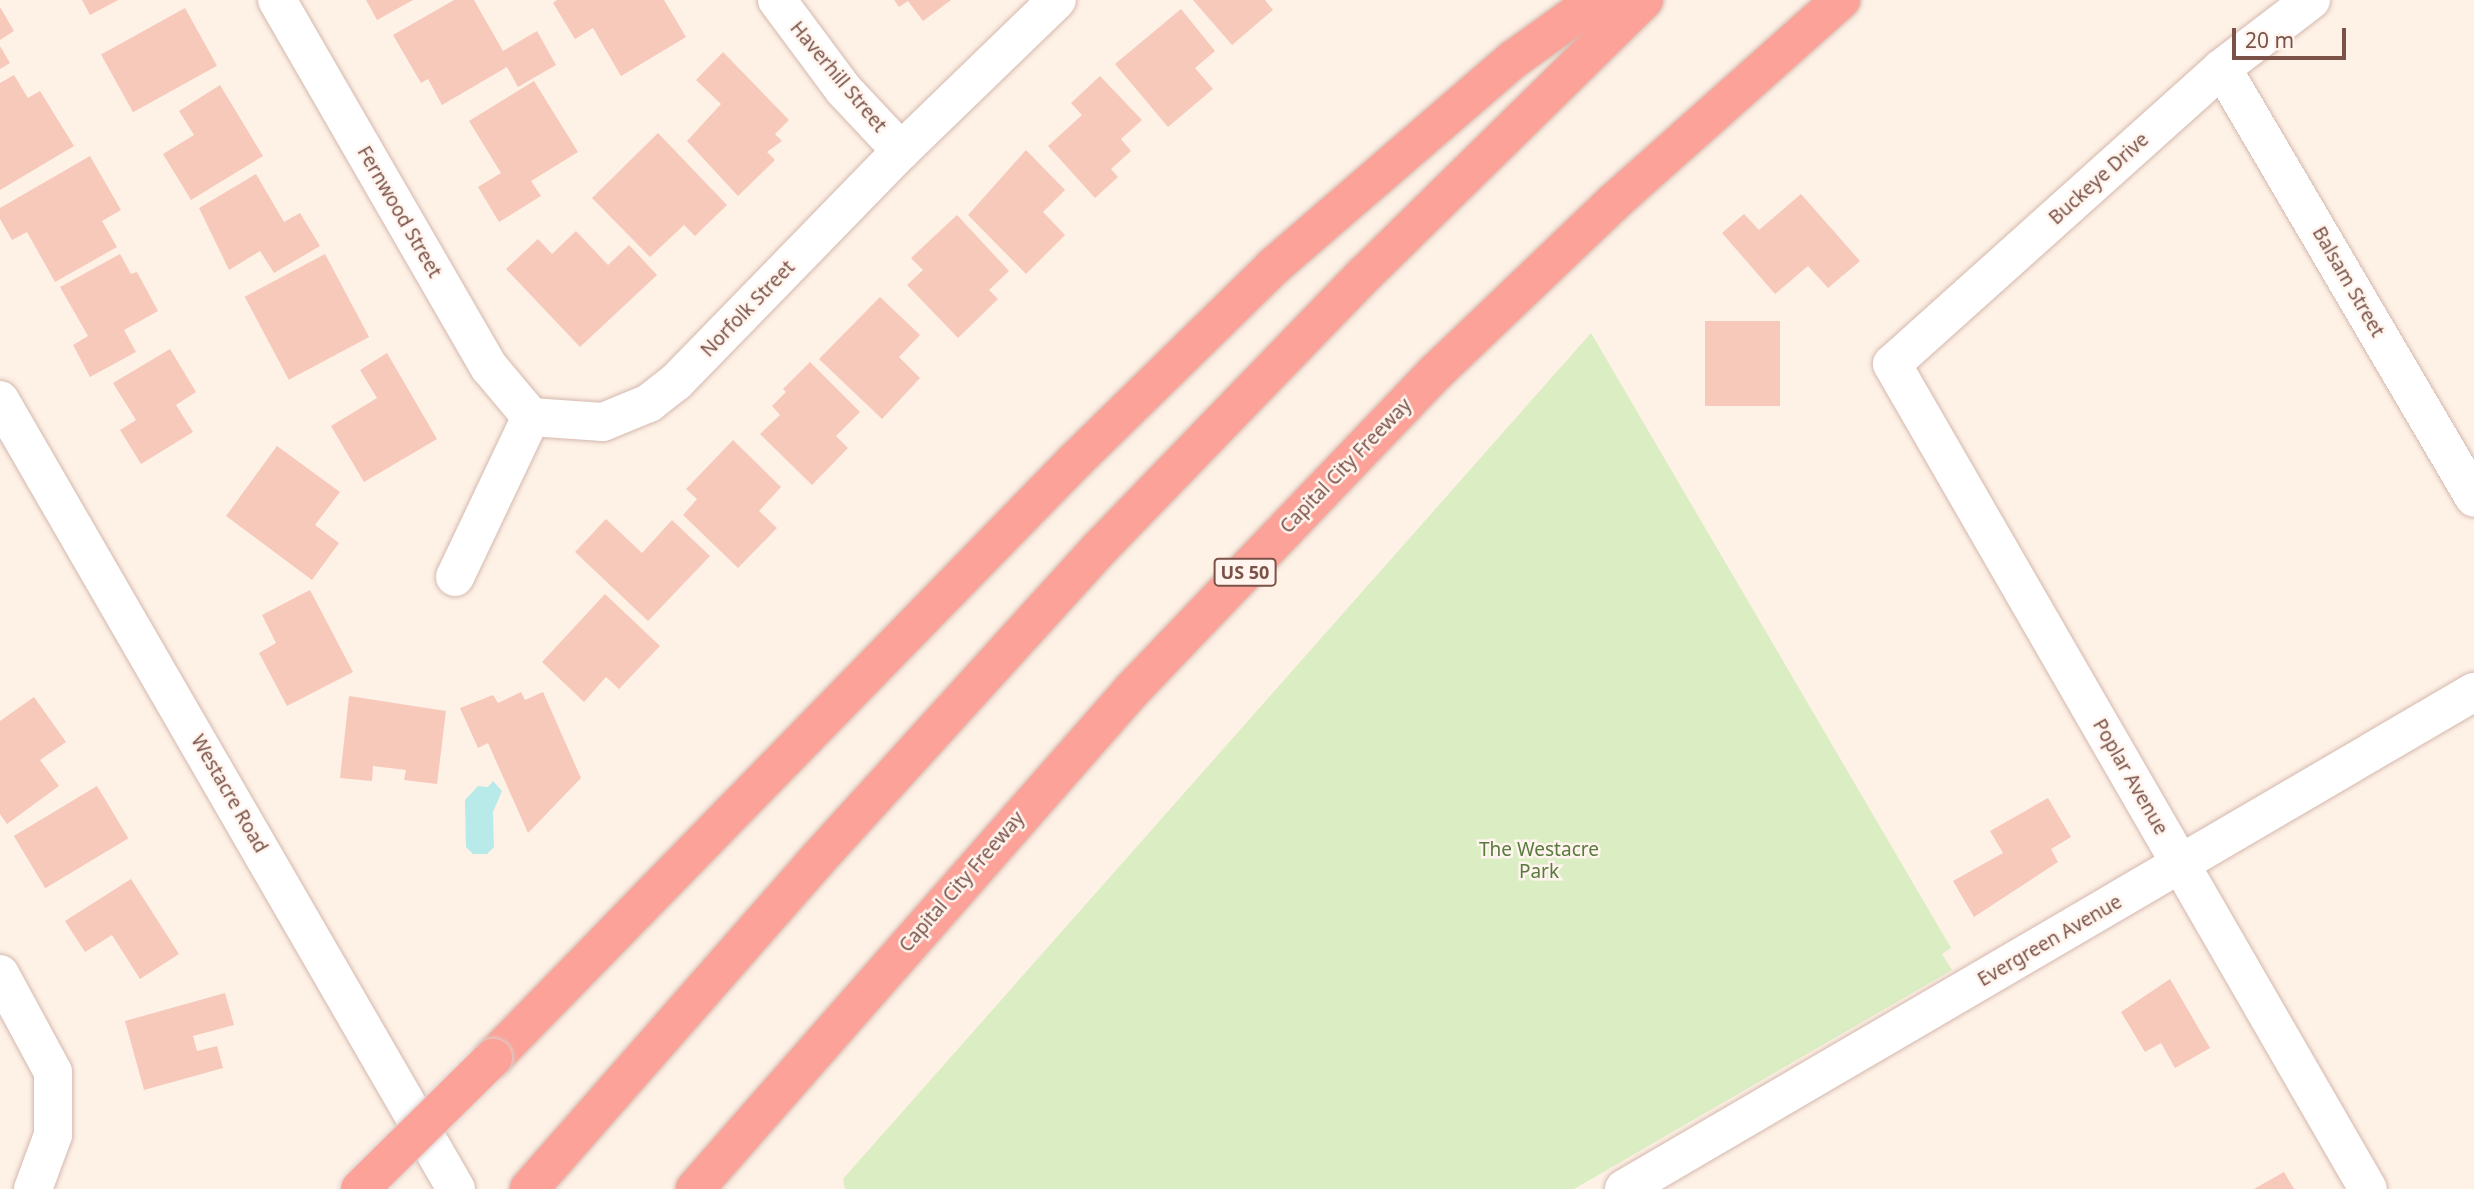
<!DOCTYPE html>
<style>
body{margin:0}
#map{position:relative;width:2474px;height:1189px;overflow:hidden;background:#fef1e6;font-family:"Noto Sans",sans-serif}
div>[style]{position:absolute}
.green>*{inset:0;background:#dbedc2}
.water>*{inset:0;background:#b8eae9}
.building>*{inset:0;background:#f6c9bb;transform-origin:0 0}
.roads{filter:drop-shadow(0 0 2px #d4b8ad) drop-shadow(0 0 2px #d4b8ad)}
.street>*{height:38px;margin:-19px;padding:0 19px;transform-origin:19px;border-radius:19px;background:#fff}
.secondary>*{height:38px;margin:-19px;padding:0 19px;transform-origin:19px;border-radius:19px;background:#fff}
.highway>*{height:38px;margin:-19px;padding:0 19px;transform-origin:19px;border-radius:19px;background:#fda298}
.bridges{filter:drop-shadow(0 0 2px #dacfcc) drop-shadow(0 0 2px #dacfcc)}
.highway-bridge>*{height:38px;margin:-19px;padding:0 19px;transform-origin:19px;border-radius:19px;background:#fda298}
span{translate:-50% -50%;white-space:nowrap;text-align:center;line-height:1.15;-webkit-text-stroke:5px #fff5ee;paint-order:stroke}
.shield-label span{padding:2px 5px;background:#fff5ee;border:2px solid;border-radius:5px;-webkit-text-stroke-width:0}
.shield-label{font-size:18px;color:#7a5248;font-weight:700}
.street-label{font-size:19px;color:#7a5248}
.park-label{font-size:19px;color:#587a3c}
.scale{position:absolute;left:2232px;top:28px;width:114px;height:32px;box-sizing:border-box;border:4px solid #7a5248;border-top:0;padding-left:9px;font-size:21px;line-height:24px;white-space:nowrap;color:#7a5248;-webkit-text-stroke:5px #fff5ee;paint-order:stroke}
</style>
<div id="map">
<div class="green">
<i style="clip-path:polygon(1591px 333px,1951px 948px,1942px 954px,1952px 970px,1574px 1189px,845px 1189px,843px 1179px)"></i>
</div>
<div class="water">
<i style="clip-path:polygon(493px 781px,502px 791px,493px 812px,494px 847px,487px 854px,473px 854px,466px 847px,465px 800px,478px 786px,488px 787px)"></i>
</div>
<div class="building">
<i style="clip-path:polygon(82px 0,118px 0,90px 15px)"></i>
<i style="clip-path:polygon(366px 0,413px 0,377px 20px)"></i>
<i style="clip-path:polygon(454px 0,474px 0,503px 51px,537px 31px,556px 65px,518px 87px,507px 67px,442px 105px,428px 79px,421px 83px,393px 35px)"></i>
<i style="clip-path:polygon(557px 0,664px 0,686px 37px,621px 76px,593px 28px,575px 39px,553px 3px)"></i>
<i style="clip-path:polygon(894px 0,951px 0,923px 21px,908px 1px,899px 7px)"></i>
<i style="clip-path:polygon(1193px 0,1265px 0,1273px 10px,1232px 45px)"></i>
<i style="clip-path:polygon(0 7px,14px 31px,0 40px)"></i>
<i style="left:185px;top:8px;width:66px;height:96px;rotate:61deg"></i>
<i style="clip-path:polygon(1181px 9px,1215px 51px,1195px 68px,1213px 89px,1168px 127px,1115px 64px)"></i>
<i style="clip-path:polygon(0 46px,10px 63px,0 69px)"></i>
<i style="clip-path:polygon(723px 52px,789px 120px,775px 134px,782px 141px,767px 152px,775px 160px,738px 196px,687px 141px,721px 104px,696px 80px)"></i>
<i style="clip-path:polygon(14px 75px,28px 98px,40px 91px,74px 146px,0 190px,0 83px)"></i>
<i style="clip-path:polygon(1100px 76px,1142px 120px,1121px 139px,1131px 151px,1111px 169px,1118px 177px,1095px 198px,1048px 146px,1082px 115px,1071px 103px)"></i>
<i style="clip-path:polygon(534px 81px,578px 152px,531px 181px,541px 196px,499px 222px,478px 187px,501px 173px,469px 121px)"></i>
<i style="clip-path:polygon(220px 85px,263px 156px,191px 200px,163px 154px,194px 135px,179px 111px)"></i>
<i style="clip-path:polygon(658px 133px,727px 205px,695px 236px,684px 225px,650px 257px,592px 198px)"></i>
<i style="clip-path:polygon(1026px 150px,1065px 190px,1043px 212px,1065px 235px,1026px 274px,968px 215px)"></i>
<i style="clip-path:polygon(90px 156px,121px 210px,102px 221px,117px 247px,55px 282px,27px 232px,12px 240px,0 219px,0 208px)"></i>
<i style="clip-path:polygon(256px 174px,284px 222px,300px 213px,320px 246px,274px 273px,260px 251px,229px 270px,199px 208px)"></i>
<i style="clip-path:polygon(1801px 194px,1860px 261px,1828px 288px,1808px 266px,1775px 294px,1722px 233px,1744px 214px,1759px 230px)"></i>
<i style="clip-path:polygon(957px 215px,1009px 271px,989px 290px,998px 299px,958px 338px,907px 285px,923px 270px,911px 258px)"></i>
<i style="clip-path:polygon(576px 231px,608px 265px,629px 245px,657px 275px,580px 347px,506px 269px,538px 239px,552px 254px)"></i>
<i style="clip-path:polygon(120px 254px,131px 274px,137px 272px,158px 311px,124px 330px,136px 352px,90px 377px,73px 345px,88px 336px,60px 287px)"></i>
<i style="left:325px;top:254px;width:94px;height:91px;rotate:62deg"></i>
<i style="clip-path:polygon(880px 297px,920px 335px,899px 357px,920px 378px,882px 419px,819px 359px)"></i>
<i style="left:1705px;top:321px;width:75px;height:85px"></i>
<i style="clip-path:polygon(170px 349px,196px 392px,176px 405px,193px 432px,141px 464px,120px 430px,136px 420px,113px 383px)"></i>
<i style="clip-path:polygon(387px 353px,437px 439px,364px 482px,331px 426px,377px 398px,360px 370px)"></i>
<i style="clip-path:polygon(810px 362px,860px 412px,836px 436px,848px 448px,812px 485px,760px 434px,780px 415px,772px 406px,786px 392px,783px 389px)"></i>
<i style="clip-path:polygon(733px 440px,781px 487px,759px 511px,777px 528px,738px 568px,683px 515px,697px 499px,686px 489px)"></i>
<i style="clip-path:polygon(277px 446px,340px 492px,315px 525px,339px 543px,312px 580px,226px 516px)"></i>
<i style="clip-path:polygon(606px 519px,642px 553px,672px 520px,710px 556px,648px 621px,575px 552px)"></i>
<i style="clip-path:polygon(310px 590px,353px 672px,287px 706px,259px 653px,276px 643px,262px 615px)"></i>
<i style="clip-path:polygon(605px 594px,660px 646px,619px 689px,606px 677px,584px 702px,542px 662px)"></i>
<i style="clip-path:polygon(521px 692px,525px 700px,543px 692px,581px 778px,528px 833px,488px 743px,478px 748px,460px 708px,493px 695px,498px 703px)"></i>
<i style="clip-path:polygon(349px 696px,446px 711px,437px 784px,404px 780px,406px 770px,373px 766px,372px 781px,340px 778px)"></i>
<i style="clip-path:polygon(34px 697px,66px 742px,40px 760px,59px 786px,7px 824px,0 814px,0 721px)"></i>
<i style="left:97px;top:786px;width:61px;height:97px;rotate:59deg"></i>
<i style="clip-path:polygon(2048px 798px,2071px 837px,2051px 849px,2058px 862px,1974px 917px,1953px 881px,2003px 853px,1990px 831px)"></i>
<i style="clip-path:polygon(131px 879px,179px 954px,140px 979px,112px 935px,85px 952px,65px 921px)"></i>
<i style="clip-path:polygon(2170px 979px,2210px 1048px,2175px 1068px,2161px 1043px,2145px 1052px,2121px 1012px)"></i>
<i style="clip-path:polygon(225px 993px,234px 1025px,193px 1036px,197px 1051px,217px 1046px,223px 1068px,144px 1090px,125px 1021px)"></i>
<i style="clip-path:polygon(2284px 1172px,2294px 1189px,2254px 1189px)"></i>
</div>
<div class="roads">
<div class="street">
<i style="left:277px;top:0;width:424px;rotate:60deg"></i>
<i style="left:489px;top:367px;width:65px;rotate:50deg"></i>
<i style="left:777px;top:0;width:111px;rotate:53.4deg"></i>
<i style="left:843px;top:89px;width:85px;rotate:46.9deg"></i>
<i style="left:2311px;top:0;width:112px;rotate:142.6deg"></i>
<i style="left:2222px;top:68px;width:443px;rotate:138.1deg"></i>
<i style="left:1892px;top:364px;width:952px;rotate:60.02deg"></i>
<i style="left:2222px;top:68px;width:498px;rotate:59.6deg"></i>
<i style="left:531px;top:417px;width:72px;rotate:4deg"></i>
<i style="left:603px;top:422px;width:50px;rotate:-22.4deg"></i>
<i style="left:649px;top:403px;width:34px;rotate:-38deg"></i>
<i style="left:676px;top:382px;width:322px;rotate:-45.8deg"></i>
<i style="left:901px;top:151px;width:217px;rotate:-44.1deg"></i>
<i style="left:455px;top:577px;width:177px;rotate:-64.6deg"></i>
<i style="left:0;top:974px;width:111px;rotate:61.6deg"></i>
<i style="left:53px;top:1072px;width:63px;rotate:90deg"></i>
<i style="left:53px;top:1135px;width:58px;rotate:110.3deg"></i>
<i style="left:1624px;top:1189px;width:985px;rotate:-30.32deg"></i>
</div>
<div class="secondary">
<i style="left:0;top:400px;width:911px;rotate:59.97deg"></i>
</div>
<div class="highway">
<i style="left:493px;top:1058px;width:834px;rotate:-45.73deg"></i>
<i style="left:1075px;top:461px;width:279px;rotate:-44.4deg"></i>
<i style="left:1274px;top:266px;width:317px;rotate:-40.8deg"></i>
<i style="left:1514px;top:59px;width:101px;rotate:-35.7deg"></i>
<i style="left:529px;top:1189px;width:437px;rotate:-48.8deg"></i>
<i style="left:817px;top:860px;width:421px;rotate:-47.8deg"></i>
<i style="left:1100px;top:548px;width:381px;rotate:-46deg"></i>
<i style="left:1365px;top:274px;width:391px;rotate:-44.5deg"></i>
<i style="left:695px;top:1189px;width:663px;rotate:-48.79deg"></i>
<i style="left:1132px;top:690px;width:439px;rotate:-46.3deg"></i>
<i style="left:1435px;top:373px;width:248px;rotate:-43.7deg"></i>
<i style="left:1614px;top:202px;width:304px;rotate:-41.7deg"></i>
</div>
</div>
<div class="bridges">
<div class="highway-bridge">
<i style="left:360px;top:1189px;width:187px;rotate:-44.6deg"></i>
</div>
</div>
<div class="shield-label">
<span style="left:1245px;top:572px">US 50</span>
</div>
<div class="street-label">
<span style="left:838px;top:77px;rotate:50deg">Haverhill Street</span>
<span style="left:2099px;top:179px;rotate:-42deg">Buckeye Drive</span>
<span style="left:399px;top:212px;rotate:60deg">Fernwood Street</span>
<span style="left:2348px;top:282px;rotate:60deg">Balsam Street</span>
<span style="left:748px;top:309px;rotate:-46deg">Norfolk Street</span>
<span style="left:1346px;top:466px;rotate:-46deg">Capital City Freeway</span>
<span style="left:2130px;top:777px;rotate:60deg">Poplar Avenue</span>
<span style="left:229px;top:794px;rotate:60deg">Westacre Road</span>
<span style="left:962px;top:882px;rotate:-49deg">Capital City Freeway</span>
<span style="left:2050px;top:941px;rotate:-30deg">Evergreen Avenue</span>
</div>
<div class="park-label">
<span style="left:1539px;top:861px">The Westacre<br>Park</span>
</div>
<div class="scale">20 m</div>
</div>
